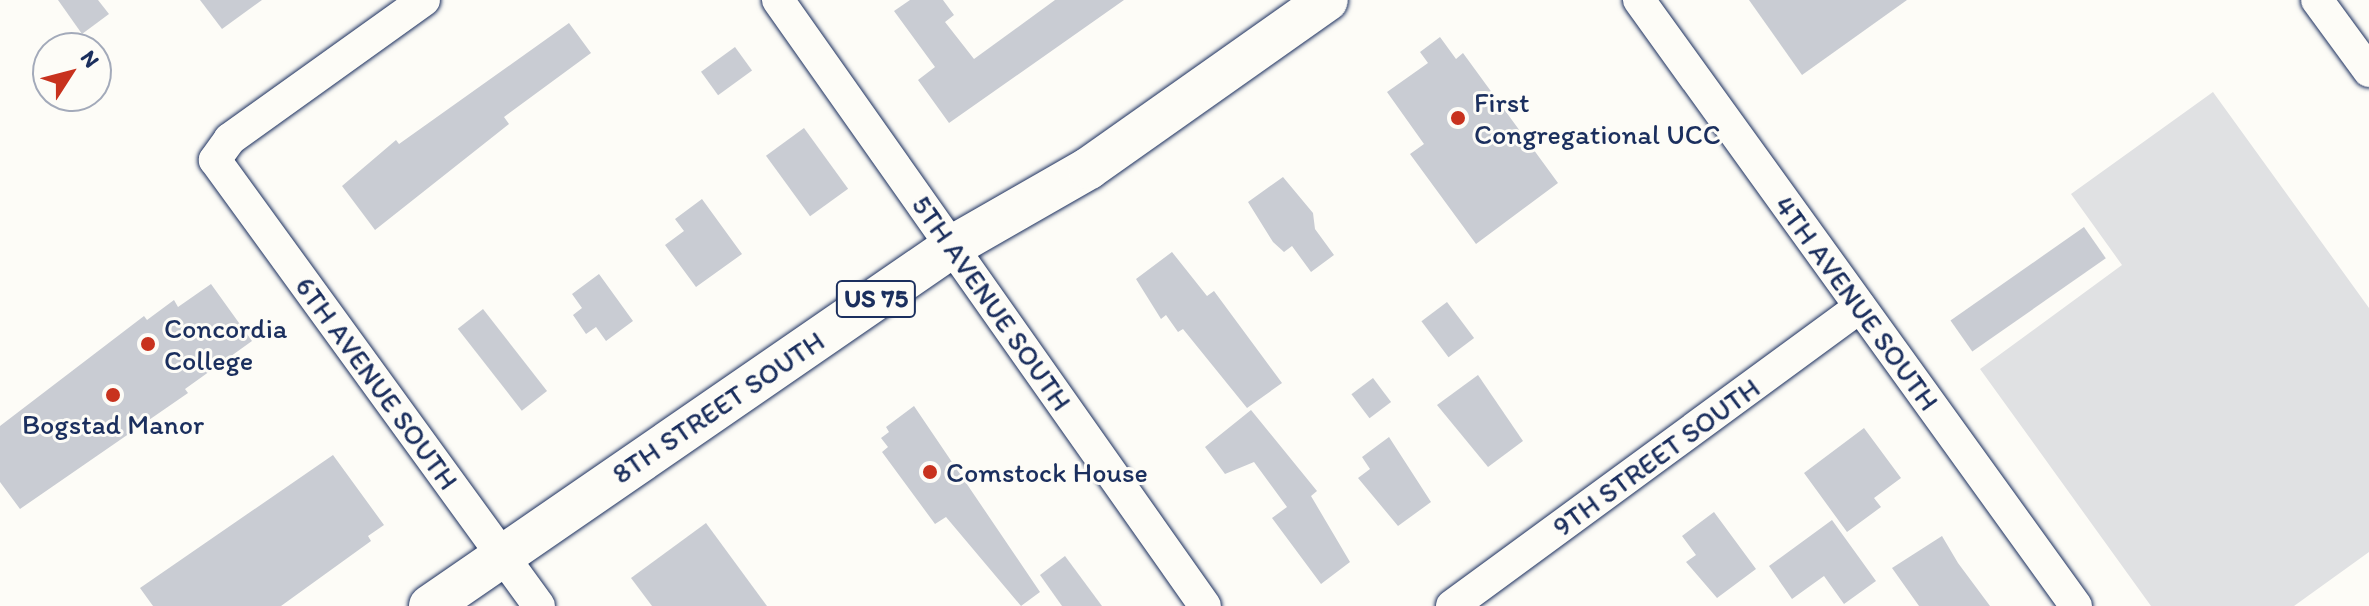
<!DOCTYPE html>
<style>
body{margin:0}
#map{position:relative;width:2369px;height:606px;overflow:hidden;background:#fdfcf7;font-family:Itim,sans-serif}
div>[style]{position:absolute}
.green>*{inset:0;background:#e0e1e3}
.building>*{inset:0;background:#c9ccd3;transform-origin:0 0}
.roads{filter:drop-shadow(0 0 2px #1b2f5e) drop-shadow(0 0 2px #1b2f5e)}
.minor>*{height:32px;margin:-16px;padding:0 16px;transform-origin:16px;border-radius:16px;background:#fdfcf7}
.major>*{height:42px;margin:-21px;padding:0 21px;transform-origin:21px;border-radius:21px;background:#fdfcf7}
.dots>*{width:22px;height:22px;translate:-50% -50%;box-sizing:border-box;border:4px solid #fdfcf7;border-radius:50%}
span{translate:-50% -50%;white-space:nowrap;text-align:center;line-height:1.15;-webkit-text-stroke:6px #fdfcf7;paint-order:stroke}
.shield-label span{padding:2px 6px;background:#fdfcf7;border:2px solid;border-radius:6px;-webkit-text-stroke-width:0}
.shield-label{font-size:26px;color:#1b2f5e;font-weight:700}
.poi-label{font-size:28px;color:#1b2f5e}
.left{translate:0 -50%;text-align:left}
.street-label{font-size:28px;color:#1b2f5e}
.north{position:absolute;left:32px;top:32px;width:80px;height:80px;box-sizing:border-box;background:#fdfcf7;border:2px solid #a3aaba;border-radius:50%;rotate:54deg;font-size:22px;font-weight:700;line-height:32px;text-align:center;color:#1b2f5e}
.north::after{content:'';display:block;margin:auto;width:28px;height:36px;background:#c8321e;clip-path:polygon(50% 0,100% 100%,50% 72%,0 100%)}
</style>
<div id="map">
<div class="green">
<i style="clip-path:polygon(2213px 92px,2369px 308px,2369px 552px,2294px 606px,2151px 606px,1980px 369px,2122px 265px,2071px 194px)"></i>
</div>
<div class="building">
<i style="clip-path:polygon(58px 0,98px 0,109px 14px,82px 34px)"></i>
<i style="clip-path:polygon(200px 0,262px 0,222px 29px)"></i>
<i style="clip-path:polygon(910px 0,943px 0,954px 15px,945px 22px,974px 59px,1055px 0,1124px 0,949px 123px,918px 80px,935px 67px,894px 11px)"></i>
<i style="clip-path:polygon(1749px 0,1907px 0,1802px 75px)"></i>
<i style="clip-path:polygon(569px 23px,591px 53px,504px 117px,509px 124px,375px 230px,342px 186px,396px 140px,399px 144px)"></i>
<i style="clip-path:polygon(1440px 37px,1456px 59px,1463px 53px,1558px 183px,1476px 244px,1410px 154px,1424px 144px,1387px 92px,1428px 63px,1420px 52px)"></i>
<i style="left:735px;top:47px;width:29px;height:42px;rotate:54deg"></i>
<i style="left:804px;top:128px;width:75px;height:47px;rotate:54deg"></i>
<i style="clip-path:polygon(1283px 177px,1313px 213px,1315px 229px,1334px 255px,1311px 272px,1292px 246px,1284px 252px,1273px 242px,1248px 202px)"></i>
<i style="clip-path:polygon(702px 199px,742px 254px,696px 287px,665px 245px,684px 231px,675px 219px)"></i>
<i style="left:2084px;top:227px;width:38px;height:163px;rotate:55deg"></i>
<i style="clip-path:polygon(1172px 252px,1207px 296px,1214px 291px,1282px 383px,1247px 408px,1183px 329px,1178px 332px,1166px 315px,1161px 319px,1136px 279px)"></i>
<i style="clip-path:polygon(599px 274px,633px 321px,606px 341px,596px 327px,586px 334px,573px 315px,582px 308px,572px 294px)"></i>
<i style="clip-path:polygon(211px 284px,252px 341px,185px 389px,188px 393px,20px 509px,0 482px,0 426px,144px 316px,147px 320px,174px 300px,178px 307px)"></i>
<i style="left:1447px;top:302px;width:45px;height:32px;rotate:53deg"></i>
<i style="left:483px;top:309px;width:104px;height:32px;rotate:52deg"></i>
<i style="clip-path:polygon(1478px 375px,1523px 441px,1488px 467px,1437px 405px)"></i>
<i style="left:1373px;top:378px;width:30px;height:27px;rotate:53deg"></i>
<i style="clip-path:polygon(914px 406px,1040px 592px,1021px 606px,946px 517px,935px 524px,882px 452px,888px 447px,881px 438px,889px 432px,886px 427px)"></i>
<i style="clip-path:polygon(1251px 410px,1317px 491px,1311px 496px,1350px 562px,1321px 584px,1272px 518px,1287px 507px,1254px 462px,1225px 474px,1205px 447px)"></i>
<i style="clip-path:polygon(1864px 428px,1901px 478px,1874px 498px,1881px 507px,1847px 532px,1804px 473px)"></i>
<i style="clip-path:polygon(1389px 437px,1431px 502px,1398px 526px,1358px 478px,1370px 469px,1362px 457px)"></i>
<i style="clip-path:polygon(333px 455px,384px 525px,368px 536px,371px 541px,281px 606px,153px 606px,140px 588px)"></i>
<i style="clip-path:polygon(1714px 512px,1756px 569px,1717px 598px,1686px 562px,1696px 555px,1682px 536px)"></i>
<i style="clip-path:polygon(1832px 520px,1876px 581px,1844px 604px,1824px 576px,1792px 599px,1769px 566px)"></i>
<i style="clip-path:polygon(706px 523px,767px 606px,652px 606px,631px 578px)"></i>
<i style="clip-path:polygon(1942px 536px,1958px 563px,1990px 606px,1919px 606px,1892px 568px)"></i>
<i style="clip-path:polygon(1065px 556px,1102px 606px,1062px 606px,1040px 575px)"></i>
</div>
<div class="roads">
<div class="minor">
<i style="left:424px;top:0;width:239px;rotate:144.4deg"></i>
<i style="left:230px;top:139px;width:26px;rotate:126deg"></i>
<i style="left:215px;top:160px;width:551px;rotate:54deg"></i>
<i style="left:778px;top:0;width:741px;rotate:54.83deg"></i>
<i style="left:1639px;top:0;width:747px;rotate:54.2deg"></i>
<i style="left:2317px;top:0;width:88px;rotate:53.8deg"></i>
<i style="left:1452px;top:606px;width:506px;rotate:-36.24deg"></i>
</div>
<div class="major">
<i style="left:430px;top:606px;width:635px;rotate:-34.54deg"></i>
<i style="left:953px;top:246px;width:157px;rotate:-29.8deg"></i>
<i style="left:1089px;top:168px;width:291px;rotate:-35.2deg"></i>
</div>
</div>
<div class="dots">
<i style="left:1458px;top:118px;background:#c8321e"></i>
<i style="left:148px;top:344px;background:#c8321e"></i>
<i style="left:113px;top:395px;background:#c8321e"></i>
<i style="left:930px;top:472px;background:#c8321e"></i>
</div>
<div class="shield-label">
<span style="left:876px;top:299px">US 75</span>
</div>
<div class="poi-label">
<span class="left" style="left:1474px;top:118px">First<br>Congregational UCC</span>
<span class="left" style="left:164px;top:344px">Concordia<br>College</span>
<span style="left:113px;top:424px">Bogstad Manor</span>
<span class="left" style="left:946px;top:472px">Comstock House</span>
</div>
<div class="street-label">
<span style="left:992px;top:303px;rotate:55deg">5TH AVENUE SOUTH</span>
<span style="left:1857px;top:303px;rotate:54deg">4TH AVENUE SOUTH</span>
<span style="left:377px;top:383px;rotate:54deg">6TH AVENUE SOUTH</span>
<span style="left:718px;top:407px;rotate:-34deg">8TH STREET SOUTH</span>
<span style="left:1656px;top:457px;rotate:-36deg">9TH STREET SOUTH</span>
</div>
<div class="north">N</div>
</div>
